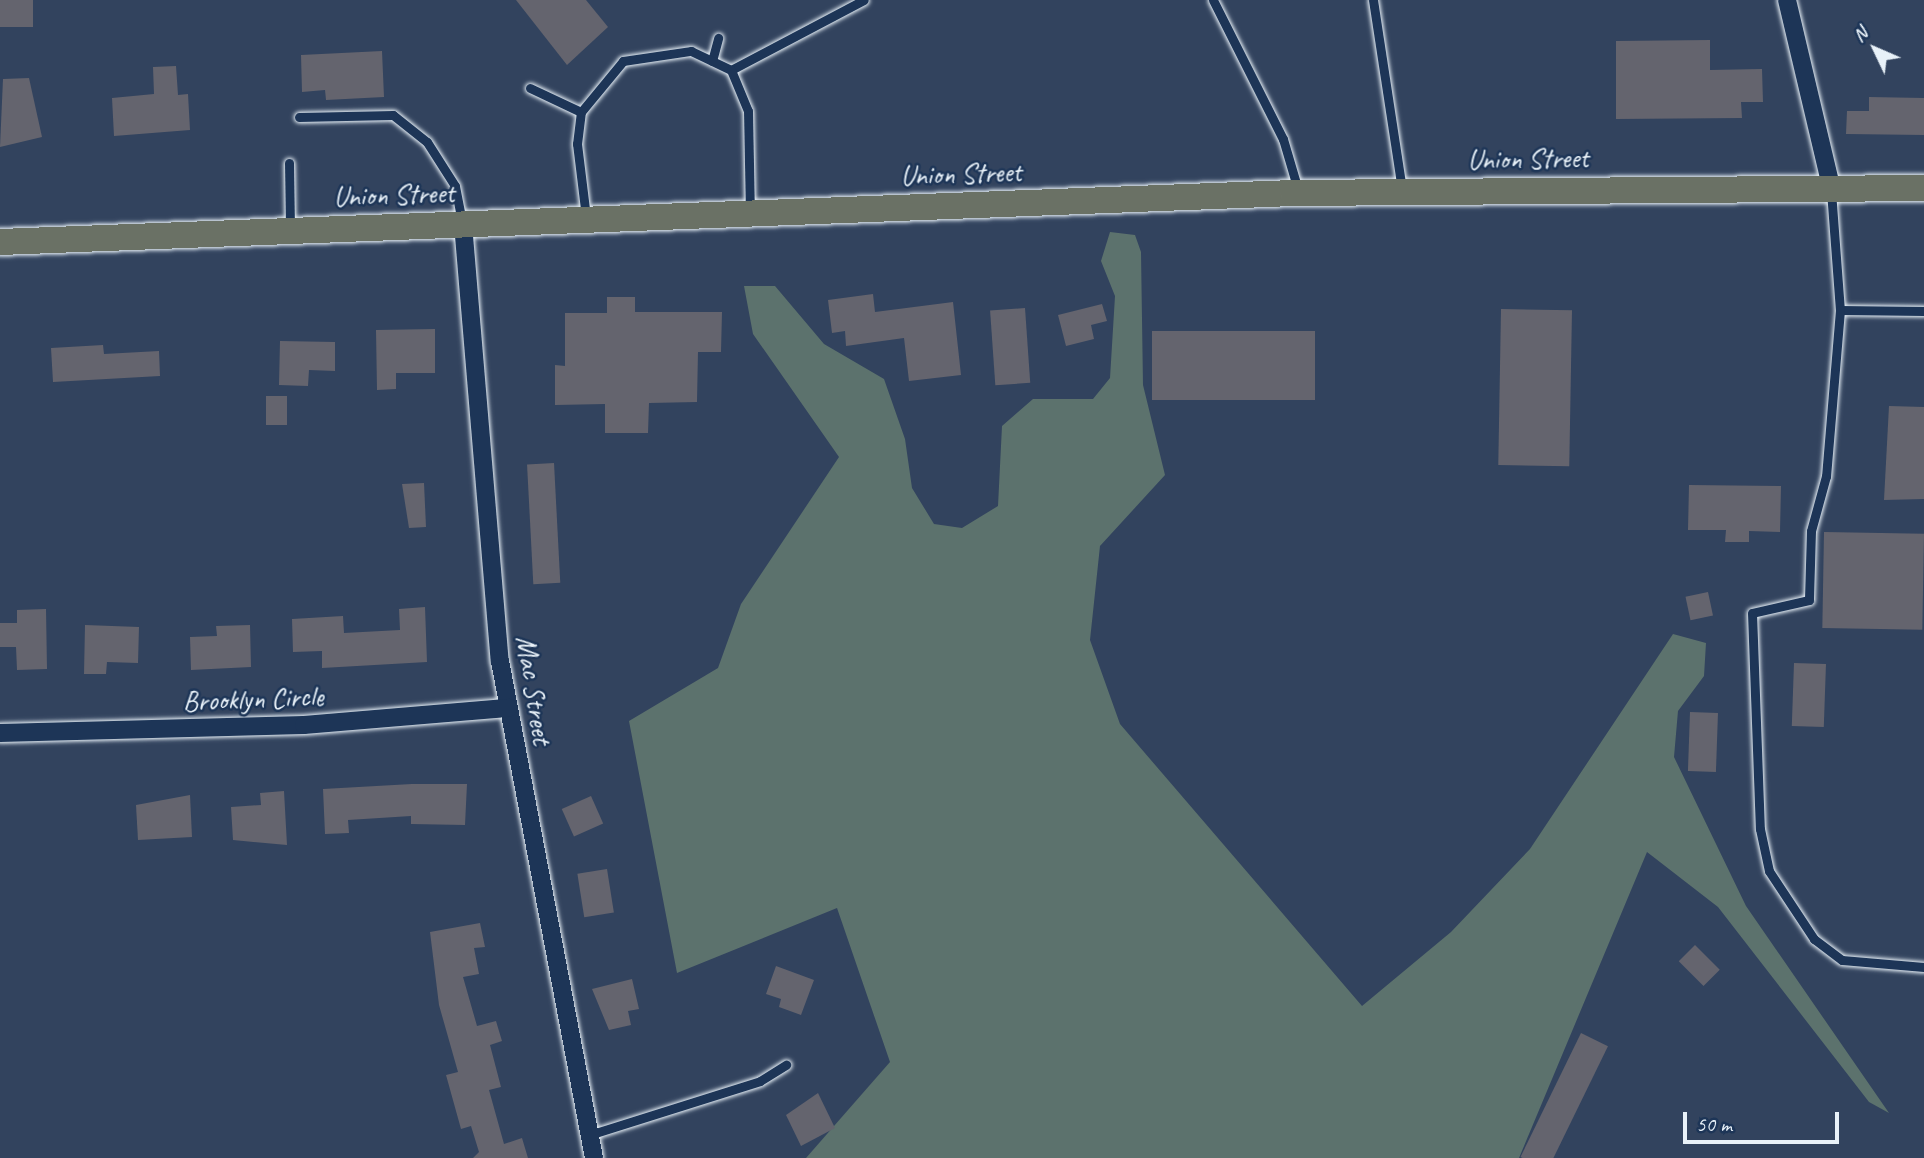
<!DOCTYPE html>
<style>
body{margin:0}
#map{position:relative;width:1924px;height:1158px;overflow:hidden;background:#32435e;font-family:Caveat,sans-serif}
div>[style]{position:absolute}
.green>*{inset:0;background:#5c726d}
.building>*{inset:0;background:#64646e;transform-origin:0 0}
.roads{filter:drop-shadow(0 0 2px #e8f1f8) drop-shadow(0 0 2px #e8f1f8)}
.lane>*{height:9px;margin:-4.5px;padding:0 4.5px;transform-origin:4.5px;border-radius:4.5px;background:#1d3557}
.street>*{height:18px;margin:-9px;padding:0 9px;transform-origin:9px;border-radius:9px;background:#1d3557}
.primary>*{height:26px;margin:-13px;padding:0 13px;transform-origin:13px;border-radius:13px;background:#6a7165}
span{translate:-50% -50%;white-space:nowrap;text-align:center;line-height:1.15;-webkit-text-stroke:5px #1d3557;paint-order:stroke}
.street-label{font-size:28px;color:#e8f1f8}
.north{position:absolute;left:1840px;top:14px;width:70px;height:70px;-webkit-text-stroke:5px #1d3557;paint-order:stroke;rotate:314deg;font-size:19px;font-weight:700;line-height:28px;text-align:center;color:#e8f1f8}
.north::after{content:'';display:block;margin:auto;width:24px;height:32px;background:#e8f1f8;clip-path:polygon(50% 0,100% 100%,50% 72%,0 100%)}
.scale{position:absolute;left:1683px;top:1112px;width:156px;height:32px;box-sizing:border-box;border:4px solid #e8f1f8;border-top:0;padding-left:9px;font-size:21px;line-height:24px;white-space:nowrap;color:#e8f1f8;-webkit-text-stroke:5px #1d3557;paint-order:stroke}
</style>
<div id="map">
<div class="green">
<i style="clip-path:polygon(1110px 232px,1135px 235px,1141px 252px,1143px 385px,1165px 475px,1100px 546px,1090px 640px,1120px 724px,1362px 1006px,1451px 932px,1530px 849px,1673px 634px,1706px 643px,1704px 676px,1678px 711px,1674px 757px,1746px 906px,1889px 1113px,1869px 1102px,1718px 907px,1647px 852px,1519px 1158px,806px 1158px,890px 1062px,837px 908px,677px 973px,629px 721px,718px 668px,741px 604px,839px 457px,753px 334px,744px 286px,775px 286px,824px 344px,884px 379px,905px 439px,912px 488px,934px 524px,962px 528px,998px 506px,1002px 426px,1033px 399px,1093px 399px,1110px 378px,1115px 296px,1101px 261px)"></i>
</div>
<div class="building">
<i style="left:0;top:0;width:33px;height:27px"></i>
<i style="clip-path:polygon(516px 0,586px 0,608px 27px,567px 65px)"></i>
<i style="clip-path:polygon(1710px 40px,1710px 70px,1762px 69px,1763px 102px,1741px 102px,1742px 118px,1616px 119px,1616px 41px)"></i>
<i style="clip-path:polygon(382px 51px,384px 97px,326px 100px,325px 90px,302px 92px,301px 55px)"></i>
<i style="clip-path:polygon(176px 66px,178px 95px,188px 94px,190px 130px,114px 136px,112px 98px,154px 94px,153px 67px)"></i>
<i style="clip-path:polygon(29px 78px,42px 137px,0 147px,3px 79px)"></i>
<i style="clip-path:polygon(1869px 97px,1924px 98px,1924px 135px,1846px 134px,1847px 111px,1869px 111px)"></i>
<i style="clip-path:polygon(873px 294px,875px 312px,953px 302px,961px 375px,909px 381px,904px 338px,846px 346px,845px 331px,832px 333px,828px 300px)"></i>
<i style="clip-path:polygon(607px 297px,635px 297px,635px 312px,722px 312px,721px 352px,698px 352px,697px 402px,649px 403px,648px 433px,605px 433px,605px 404px,555px 405px,555px 365px,565px 366px,565px 313px,607px 313px)"></i>
<i style="clip-path:polygon(1102px 304px,1107px 321px,1091px 325px,1094px 339px,1066px 346px,1058px 315px)"></i>
<i style="left:1025px;top:308px;width:75px;height:35px;rotate:86deg"></i>
<i style="left:1501px;top:309px;width:71px;height:156px;rotate:1deg"></i>
<i style="clip-path:polygon(435px 329px,435px 373px,396px 373px,396px 389px,377px 390px,376px 330px)"></i>
<i style="left:1152px;top:331px;width:163px;height:69px"></i>
<i style="clip-path:polygon(280px 341px,335px 342px,335px 371px,309px 370px,308px 386px,279px 385px)"></i>
<i style="clip-path:polygon(103px 345px,104px 354px,159px 351px,160px 376px,53px 382px,51px 348px)"></i>
<i style="left:266px;top:396px;width:21px;height:29px"></i>
<i style="clip-path:polygon(1889px 406px,1924px 407px,1924px 499px,1884px 500px)"></i>
<i style="left:554px;top:463px;width:120px;height:27px;rotate:87deg"></i>
<i style="clip-path:polygon(424px 483px,426px 527px,409px 528px,402px 484px)"></i>
<i style="clip-path:polygon(1689px 485px,1781px 486px,1780px 532px,1749px 531px,1749px 542px,1725px 542px,1726px 530px,1688px 530px)"></i>
<i style="left:1824px;top:532px;width:100px;height:96px;rotate:1deg"></i>
<i style="left:1708px;top:592px;width:24px;height:23px;rotate:78deg"></i>
<i style="clip-path:polygon(425px 607px,427px 662px,322px 668px,322px 651px,293px 652px,292px 619px,343px 616px,344px 633px,400px 630px,399px 609px)"></i>
<i style="clip-path:polygon(46px 609px,47px 669px,17px 670px,16px 647px,0 647px,0 623px,17px 623px,17px 610px)"></i>
<i style="clip-path:polygon(85px 625px,139px 627px,138px 663px,107px 662px,106px 674px,84px 674px)"></i>
<i style="clip-path:polygon(250px 625px,251px 667px,191px 670px,190px 637px,217px 636px,216px 626px)"></i>
<i style="left:1794px;top:663px;width:32px;height:63px;rotate:2deg"></i>
<i style="left:1690px;top:712px;width:28px;height:59px;rotate:2deg"></i>
<i style="clip-path:polygon(412px 784px,467px 784px,465px 825px,411px 824px,411px 816px,348px 820px,349px 833px,325px 834px,323px 789px)"></i>
<i style="clip-path:polygon(284px 791px,287px 845px,233px 840px,231px 807px,261px 805px,260px 793px)"></i>
<i style="clip-path:polygon(190px 795px,192px 837px,138px 840px,136px 805px)"></i>
<i style="left:591px;top:796px;width:30px;height:32px;rotate:66deg"></i>
<i style="left:607px;top:869px;width:44px;height:30px;rotate:81deg"></i>
<i style="clip-path:polygon(480px 923px,485px 947px,474px 948px,479px 974px,463px 977px,477px 1026px,496px 1021px,502px 1041px,490px 1045px,501px 1087px,489px 1090px,504px 1144px,522px 1138px,528px 1158px,473px 1158px,479px 1152px,471px 1126px,461px 1129px,446px 1075px,458px 1072px,439px 1005px,430px 932px)"></i>
<i style="left:1695px;top:945px;width:35px;height:23px;rotate:45deg"></i>
<i style="clip-path:polygon(776px 966px,814px 980px,801px 1015px,779px 1007px,781px 999px,766px 994px)"></i>
<i style="clip-path:polygon(632px 979px,639px 1009px,628px 1011px,631px 1025px,609px 1030px,592px 989px)"></i>
<i style="left:1581px;top:1033px;width:30px;height:138px;rotate:26deg"></i>
<i style="clip-path:polygon(818px 1093px,835px 1128px,801px 1146px,786px 1115px)"></i>
</div>
<div class="roads">
<div class="lane">
<i style="left:1213px;top:0;width:156px;rotate:63.3deg"></i>
<i style="left:1283px;top:139px;width:53px;rotate:73.6deg"></i>
<i style="left:1373px;top:0;width:192px;rotate:81.3deg"></i>
<i style="left:712px;top:61px;width:24px;rotate:-75deg"></i>
<i style="left:731px;top:70px;width:150px;rotate:-27.8deg"></i>
<i style="left:530px;top:88px;width:56px;rotate:25.2deg"></i>
<i style="left:299px;top:117px;width:94px;rotate:-1.2deg"></i>
<i style="left:393px;top:115px;width:43px;rotate:38.5deg"></i>
<i style="left:427px;top:142px;width:52px;rotate:57.5deg"></i>
<i style="left:455px;top:186px;width:37px;rotate:79deg"></i>
<i style="left:289px;top:163px;width:64px;rotate:89.1deg"></i>
<i style="left:1831px;top:191px;width:119px;rotate:85.7deg"></i>
<i style="left:1840px;top:310px;width:84px;rotate:0.7deg"></i>
<i style="left:586px;top:217px;width:74px;rotate:-97deg"></i>
<i style="left:577px;top:144px;width:32px;rotate:-83deg"></i>
<i style="left:581px;top:112px;width:66px;rotate:-50.5deg"></i>
<i style="left:623px;top:61px;width:69px;rotate:-8.4deg"></i>
<i style="left:691px;top:51px;width:44px;rotate:25.4deg"></i>
<i style="left:731px;top:70px;width:44px;rotate:67.5deg"></i>
<i style="left:748px;top:111px;width:101px;rotate:88.9deg"></i>
<i style="left:1840px;top:310px;width:167px;rotate:94.8deg"></i>
<i style="left:1826px;top:476px;width:57px;rotate:105.3deg"></i>
<i style="left:1811px;top:531px;width:69px;rotate:91.7deg"></i>
<i style="left:1809px;top:600px;width:58px;rotate:167.2deg"></i>
<i style="left:1752px;top:613px;width:216px;rotate:87.9deg"></i>
<i style="left:1760px;top:829px;width:43px;rotate:77.9deg"></i>
<i style="left:1769px;top:871px;width:82px;rotate:56.5deg"></i>
<i style="left:1814px;top:939px;width:35px;rotate:37deg"></i>
<i style="left:1842px;top:960px;width:82px;rotate:4.9deg"></i>
<i style="left:589px;top:1135px;width:179px;rotate:-17.5deg"></i>
<i style="left:760px;top:1081px;width:31px;rotate:-32deg"></i>
</div>
<div class="street">
<i style="left:1787px;top:0;width:191px;rotate:76.7deg"></i>
<i style="left:463px;top:224px;width:439px;rotate:85.2deg"></i>
<i style="left:500px;top:661px;width:506px;rotate:79.29deg"></i>
<i style="left:0;top:733px;width:304px;rotate:-1.5deg"></i>
<i style="left:304px;top:725px;width:205px;rotate:-4.8deg"></i>
</div>
<div class="primary">
<i style="left:0;top:242px;width:1294px;rotate:-2.17deg"></i>
<i style="left:1293px;top:193px;width:631px;rotate:-0.45deg"></i>
</div>
</div>
<div class="street-label">
<span style="left:1528px;top:159px;rotate:-1deg">Union Street</span>
<span style="left:961px;top:174px;rotate:-2deg">Union Street</span>
<span style="left:394px;top:195px;rotate:-2deg">Union Street</span>
<span style="left:534px;top:690px;rotate:81deg">Mac Street</span>
<span style="left:253px;top:699px;rotate:-2deg">Brooklyn Circle</span>
</div>
<div class="north">N</div>
<div class="scale">50 m</div>
</div>
